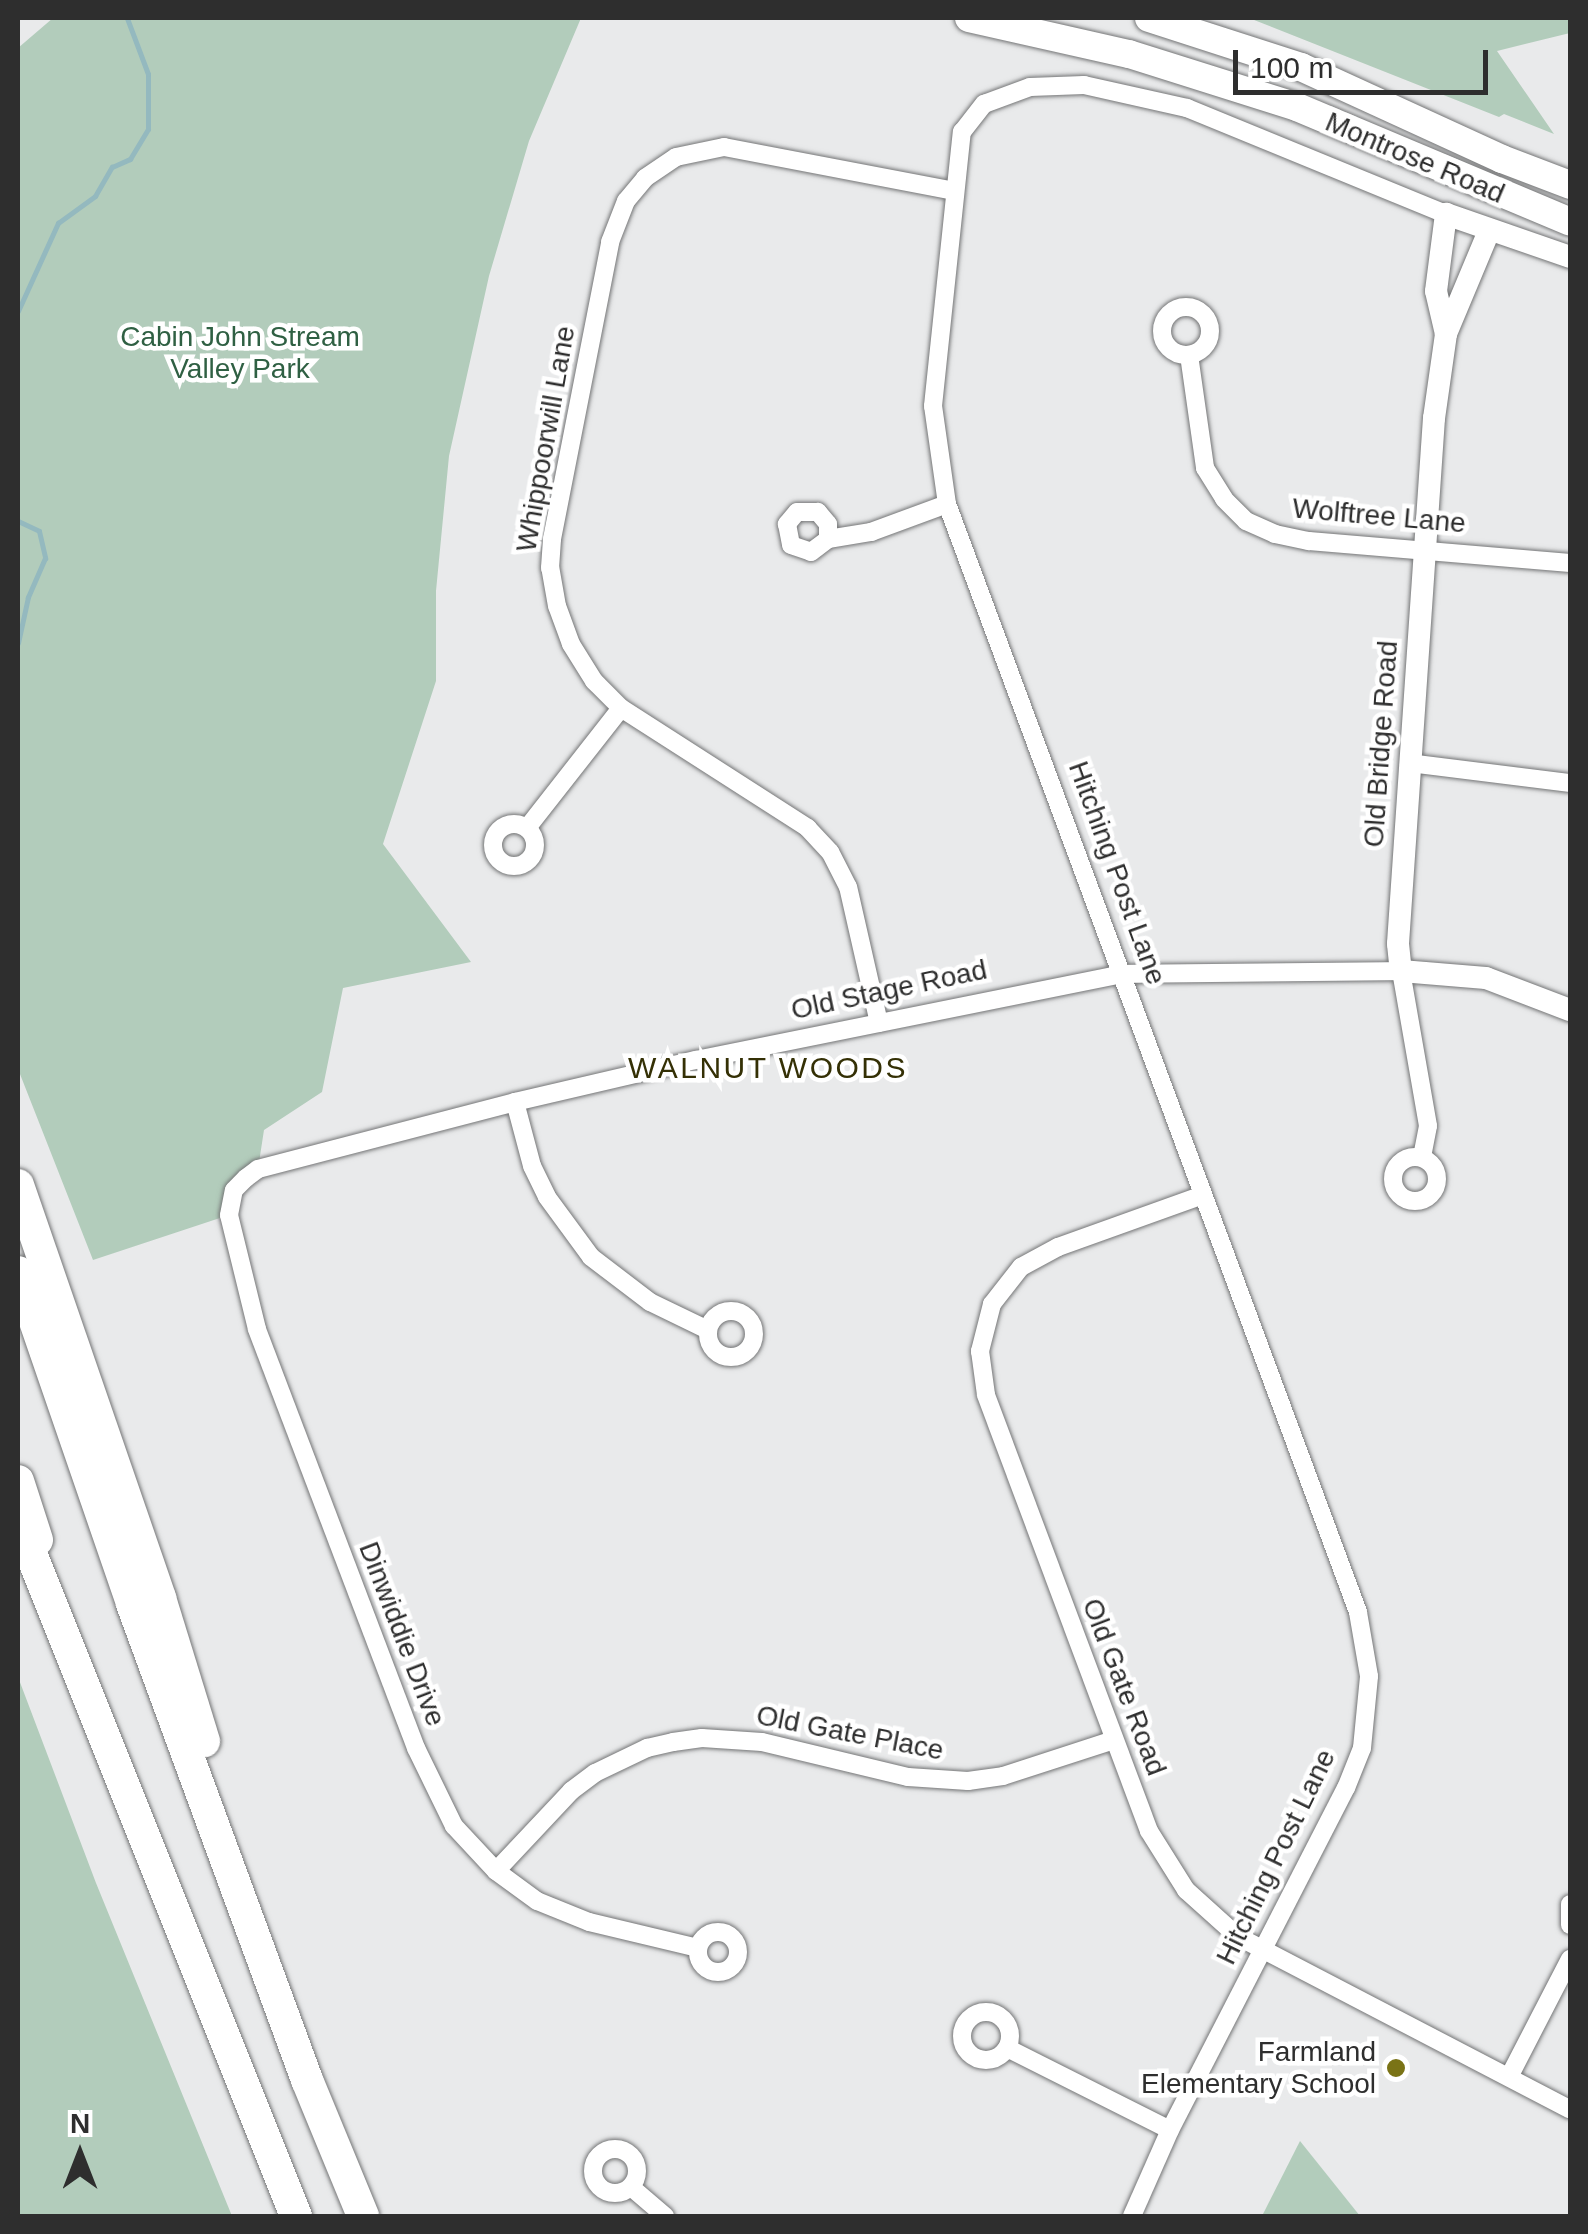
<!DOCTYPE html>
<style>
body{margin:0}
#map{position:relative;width:1588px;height:2234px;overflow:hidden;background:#e9eaeb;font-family:Helvetica,sans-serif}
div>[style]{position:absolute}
.green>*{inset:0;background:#b2ccbb}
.stream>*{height:5px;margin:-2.5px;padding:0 2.5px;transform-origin:2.5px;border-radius:2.5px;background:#94b9bf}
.roads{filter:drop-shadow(0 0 2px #747576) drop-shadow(0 0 2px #747576)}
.minor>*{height:18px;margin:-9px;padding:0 9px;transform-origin:9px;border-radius:9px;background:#fff}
.minor>.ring{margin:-9px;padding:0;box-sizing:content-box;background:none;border:18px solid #fff;border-radius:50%}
.tertiary>*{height:22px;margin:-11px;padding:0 11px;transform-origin:11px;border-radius:11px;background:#fff}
.primary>*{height:28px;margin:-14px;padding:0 14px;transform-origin:14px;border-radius:14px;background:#fff}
.motorway>*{height:32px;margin:-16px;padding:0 16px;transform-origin:16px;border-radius:16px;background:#fff}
.dots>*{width:28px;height:28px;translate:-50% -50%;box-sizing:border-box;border:5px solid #fff;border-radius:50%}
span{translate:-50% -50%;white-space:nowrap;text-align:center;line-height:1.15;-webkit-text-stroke:9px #fff;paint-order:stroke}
.street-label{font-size:28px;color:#2e2e2e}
.park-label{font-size:28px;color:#2f6043}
.poi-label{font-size:28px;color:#2e2e2e}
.right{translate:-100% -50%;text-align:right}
.neighbourhood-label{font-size:30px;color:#343005;letter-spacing:2.5px}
.frame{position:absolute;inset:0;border:20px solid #2e2e2e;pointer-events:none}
.north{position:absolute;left:30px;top:2104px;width:100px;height:100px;-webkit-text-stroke:8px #fff;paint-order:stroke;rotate:0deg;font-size:28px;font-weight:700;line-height:40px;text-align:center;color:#2e2e2e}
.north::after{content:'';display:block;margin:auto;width:35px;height:45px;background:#2e2e2e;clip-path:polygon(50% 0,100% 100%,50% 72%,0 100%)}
.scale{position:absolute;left:1233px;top:50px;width:255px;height:45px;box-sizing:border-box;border:5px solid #2e2e2e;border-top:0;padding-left:12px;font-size:30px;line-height:35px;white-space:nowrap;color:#2e2e2e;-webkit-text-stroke:8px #fff;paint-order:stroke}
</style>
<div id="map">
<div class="green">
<i style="clip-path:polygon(53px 18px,581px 18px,529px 141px,489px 276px,449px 456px,436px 591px,436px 681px,383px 844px,471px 962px,343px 988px,322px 1092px,264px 1130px,258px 1169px,246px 1178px,229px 1215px,93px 1260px,18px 1069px,18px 48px)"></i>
<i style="clip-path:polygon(1249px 18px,1570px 18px,1570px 33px,1497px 51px,1554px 134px,1504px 114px,1499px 117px)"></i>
<i style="clip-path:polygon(18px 1677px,96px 1883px,232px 2216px,18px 2216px)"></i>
<i style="clip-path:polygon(1300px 2141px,1360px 2216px,1262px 2216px)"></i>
</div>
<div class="stream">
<i style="left:18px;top:311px;width:97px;rotate:-65.6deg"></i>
<i style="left:58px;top:223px;width:46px;rotate:-36.1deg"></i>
<i style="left:95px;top:196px;width:34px;rotate:-60deg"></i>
<i style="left:112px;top:167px;width:20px;rotate:-24deg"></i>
<i style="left:130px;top:159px;width:35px;rotate:-59deg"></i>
<i style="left:148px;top:129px;width:55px;rotate:-90deg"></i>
<i style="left:148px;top:74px;width:60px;rotate:-110.6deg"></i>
<i style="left:18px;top:521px;width:23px;rotate:25deg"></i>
<i style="left:39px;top:531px;width:28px;rotate:77deg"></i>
<i style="left:45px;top:558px;width:43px;rotate:113.6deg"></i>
<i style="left:28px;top:597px;width:47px;rotate:102.3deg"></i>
</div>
<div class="roads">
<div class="minor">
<i class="ring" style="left:1162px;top:307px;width:30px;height:30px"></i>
<i style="left:1189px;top:355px;width:114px;rotate:81.9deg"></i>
<i style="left:1205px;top:468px;width:36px;rotate:58deg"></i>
<i style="left:1224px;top:499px;width:31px;rotate:45deg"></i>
<i style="left:1246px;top:521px;width:32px;rotate:24deg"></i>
<i style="left:1275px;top:534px;width:35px;rotate:12deg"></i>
<i style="left:1309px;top:541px;width:262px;rotate:4.8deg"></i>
<i style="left:828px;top:539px;width:15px;rotate:-90deg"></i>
<i style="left:828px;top:524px;width:16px;rotate:-130deg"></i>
<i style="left:818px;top:512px;width:21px;rotate:180deg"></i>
<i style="left:797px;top:512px;width:16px;rotate:130deg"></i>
<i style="left:787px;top:524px;width:21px;rotate:79deg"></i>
<i style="left:791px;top:545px;width:21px;rotate:19deg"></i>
<i style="left:811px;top:552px;width:21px;rotate:-37deg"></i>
<i style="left:828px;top:539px;width:44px;rotate:-9.2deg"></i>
<i style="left:871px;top:532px;width:81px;rotate:-20.2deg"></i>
<i style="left:1409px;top:763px;width:162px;rotate:7.1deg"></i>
<i class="ring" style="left:493px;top:824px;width:24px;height:24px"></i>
<i style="left:527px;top:828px;width:152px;rotate:-51.9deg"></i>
<i style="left:879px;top:1023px;width:139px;rotate:-102.8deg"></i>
<i style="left:848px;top:887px;width:39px;rotate:-117deg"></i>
<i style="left:830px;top:852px;width:33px;rotate:-133deg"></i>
<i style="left:808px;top:828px;width:222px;rotate:-147.3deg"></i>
<i style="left:621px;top:708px;width:38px;rotate:-135deg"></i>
<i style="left:594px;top:681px;width:44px;rotate:-121.9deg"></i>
<i style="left:571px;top:644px;width:40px;rotate:-110.2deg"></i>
<i style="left:557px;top:606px;width:39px;rotate:-100deg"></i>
<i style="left:550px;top:568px;width:29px;rotate:-86deg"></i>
<i style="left:552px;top:539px;width:303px;rotate:-78.9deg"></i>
<i style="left:610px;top:242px;width:44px;rotate:-68.7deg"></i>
<i style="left:626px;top:201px;width:30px;rotate:-50deg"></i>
<i style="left:645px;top:178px;width:37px;rotate:-34deg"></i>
<i style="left:676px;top:157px;width:49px;rotate:-11.8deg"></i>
<i style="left:724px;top:147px;width:234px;rotate:10.8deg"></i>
<i style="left:515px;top:1102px;width:66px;rotate:75.1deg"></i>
<i style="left:532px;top:1166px;width:34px;rotate:64deg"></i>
<i style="left:547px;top:1197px;width:74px;rotate:53.7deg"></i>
<i style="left:591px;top:1257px;width:74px;rotate:37.3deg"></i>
<i style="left:650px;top:1302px;width:64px;rotate:25.8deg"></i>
<i class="ring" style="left:1393px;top:1157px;width:26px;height:26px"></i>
<i style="left:1203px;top:1195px;width:154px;rotate:160.3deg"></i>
<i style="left:1058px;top:1247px;width:42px;rotate:151.6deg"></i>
<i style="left:1021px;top:1267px;width:47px;rotate:128.1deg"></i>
<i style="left:992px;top:1304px;width:49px;rotate:104.3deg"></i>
<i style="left:980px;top:1351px;width:44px;rotate:82.2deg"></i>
<i style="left:986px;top:1395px;width:465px;rotate:69.5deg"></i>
<i style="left:1149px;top:1831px;width:70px;rotate:57.9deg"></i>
<i style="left:1186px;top:1890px;width:69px;rotate:42deg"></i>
<i style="left:1237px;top:1936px;width:375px;rotate:27.5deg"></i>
<i class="ring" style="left:708px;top:1311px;width:28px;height:28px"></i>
<i style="left:496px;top:1871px;width:110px;rotate:-46.8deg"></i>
<i style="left:571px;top:1791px;width:30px;rotate:-37deg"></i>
<i style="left:595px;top:1773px;width:58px;rotate:-25.7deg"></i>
<i style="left:647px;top:1748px;width:27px;rotate:-13deg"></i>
<i style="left:673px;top:1742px;width:29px;rotate:-8deg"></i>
<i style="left:702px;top:1738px;width:60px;rotate:3.8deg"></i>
<i style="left:762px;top:1742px;width:150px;rotate:13.5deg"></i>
<i style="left:908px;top:1777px;width:60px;rotate:3.8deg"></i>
<i style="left:968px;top:1781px;width:35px;rotate:-8deg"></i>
<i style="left:1003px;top:1776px;width:117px;rotate:-18deg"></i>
<i style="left:1570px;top:1904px;width:21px;rotate:90deg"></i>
<i class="ring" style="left:698px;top:1932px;width:22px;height:22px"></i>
<i style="left:698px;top:1948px;width:112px;rotate:-166.6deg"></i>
<i style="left:589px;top:1922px;width:56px;rotate:-158deg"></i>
<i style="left:537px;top:1901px;width:51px;rotate:-143.8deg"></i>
<i style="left:496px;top:1871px;width:62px;rotate:-133deg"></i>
<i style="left:454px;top:1826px;width:87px;rotate:-116deg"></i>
<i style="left:416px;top:1748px;width:448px;rotate:-110.8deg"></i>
<i style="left:257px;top:1329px;width:117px;rotate:-103.8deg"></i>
<i style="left:229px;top:1215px;width:25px;rotate:-79deg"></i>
<i style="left:234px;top:1190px;width:17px;rotate:-45deg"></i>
<i style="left:246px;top:1178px;width:15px;rotate:-37deg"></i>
<i style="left:258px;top:1169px;width:266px;rotate:-14.6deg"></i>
<i style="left:515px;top:1102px;width:186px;rotate:-13.1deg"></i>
<i style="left:696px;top:1060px;width:435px;rotate:-11.4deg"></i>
<i style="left:1122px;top:974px;width:279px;rotate:-0.6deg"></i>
<i style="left:1401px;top:971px;width:157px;rotate:80.1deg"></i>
<i style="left:1428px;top:1126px;width:32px;rotate:101deg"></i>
<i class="ring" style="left:962px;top:2012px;width:30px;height:30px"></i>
<i style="left:1007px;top:2048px;width:182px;rotate:26.7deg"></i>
<i style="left:1509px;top:2077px;width:133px;rotate:-62.7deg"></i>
<i class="ring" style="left:593px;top:2149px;width:26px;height:26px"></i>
<i style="left:631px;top:2187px;width:45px;rotate:40.5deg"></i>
<i style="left:1132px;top:2216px;width:94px;rotate:-66.2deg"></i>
<i style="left:1170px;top:2130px;width:385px;rotate:-62.8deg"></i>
<i style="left:1346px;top:1788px;width:43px;rotate:-68.2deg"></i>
<i style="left:1362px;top:1748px;width:72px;rotate:-84.4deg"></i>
<i style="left:1369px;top:1676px;width:65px;rotate:-99.8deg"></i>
<i style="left:1358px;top:1612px;width:1182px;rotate:-110.35deg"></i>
<i style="left:947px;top:504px;width:99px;rotate:-98.1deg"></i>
<i style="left:933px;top:406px;width:276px;rotate:-84deg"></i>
<i style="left:962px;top:132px;width:36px;rotate:-52deg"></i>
<i style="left:984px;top:104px;width:49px;rotate:-20.3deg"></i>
<i style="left:1030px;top:87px;width:54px;rotate:-2.1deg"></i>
<i style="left:1084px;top:85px;width:106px;rotate:12.6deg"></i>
<i style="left:1187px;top:108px;width:280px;rotate:22.3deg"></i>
</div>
<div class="tertiary">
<i style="left:1489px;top:231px;width:112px;rotate:112.7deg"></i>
<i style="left:1446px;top:334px;width:85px;rotate:98.1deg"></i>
<i style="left:1434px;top:418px;width:527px;rotate:93.92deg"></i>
<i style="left:1398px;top:944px;width:27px;rotate:84deg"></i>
<i style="left:1401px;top:971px;width:85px;rotate:4.7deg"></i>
<i style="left:1486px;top:978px;width:90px;rotate:20.9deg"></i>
<i style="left:1446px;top:334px;width:44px;rotate:-103.1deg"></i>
<i style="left:1436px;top:291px;width:78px;rotate:-82.6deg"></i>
<i style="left:1446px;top:214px;width:131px;rotate:19.1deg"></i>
</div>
<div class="primary">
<i style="left:969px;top:18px;width:164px;rotate:12.7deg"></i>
<i style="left:1129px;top:54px;width:176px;rotate:17.5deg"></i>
<i style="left:1297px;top:107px;width:296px;rotate:22.8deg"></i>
<i style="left:1149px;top:18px;width:160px;rotate:17.9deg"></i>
<i style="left:1301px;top:67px;width:221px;rotate:24.6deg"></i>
<i style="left:1502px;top:159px;width:73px;rotate:20.9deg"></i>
</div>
<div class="motorway">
<i style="left:18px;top:1185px;width:437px;rotate:71deg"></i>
<i style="left:160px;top:1598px;width:150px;rotate:72.9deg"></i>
<i style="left:18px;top:1272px;width:351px;rotate:71deg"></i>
<i style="left:132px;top:1604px;width:507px;rotate:69.81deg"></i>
<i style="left:307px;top:2080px;width:147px;rotate:67.6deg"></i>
<i style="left:18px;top:1481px;width:62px;rotate:72.1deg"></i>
<i style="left:18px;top:1521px;width:749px;rotate:68.2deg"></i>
</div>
</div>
<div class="dots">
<i style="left:1396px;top:2068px;background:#7a7316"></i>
</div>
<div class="street-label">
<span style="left:1415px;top:158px;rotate:23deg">Montrose Road</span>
<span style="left:546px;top:439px;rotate:-80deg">Whippoorwill Lane</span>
<span style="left:1379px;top:516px;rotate:5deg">Wolftree Lane</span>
<span style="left:1381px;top:744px;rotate:-86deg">Old Bridge Road</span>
<span style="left:1117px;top:873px;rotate:70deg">Hitching Post Lane</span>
<span style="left:889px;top:990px;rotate:-12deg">Old Stage Road</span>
<span style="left:402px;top:1634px;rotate:69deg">Dinwiddie Drive</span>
<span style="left:1124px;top:1687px;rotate:69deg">Old Gate Road</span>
<span style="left:850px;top:1733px;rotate:11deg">Old Gate Place</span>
<span style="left:1276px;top:1857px;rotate:-64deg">Hitching Post Lane</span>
</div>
<div class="park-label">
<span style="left:240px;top:353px">Cabin John Stream<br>Valley Park</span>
</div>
<div class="poi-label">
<span class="right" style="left:1376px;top:2068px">Farmland<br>Elementary School</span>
</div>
<div class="neighbourhood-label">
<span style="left:768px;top:1068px">WALNUT WOODS</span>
</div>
<div class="frame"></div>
<div class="north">N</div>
<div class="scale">100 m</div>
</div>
